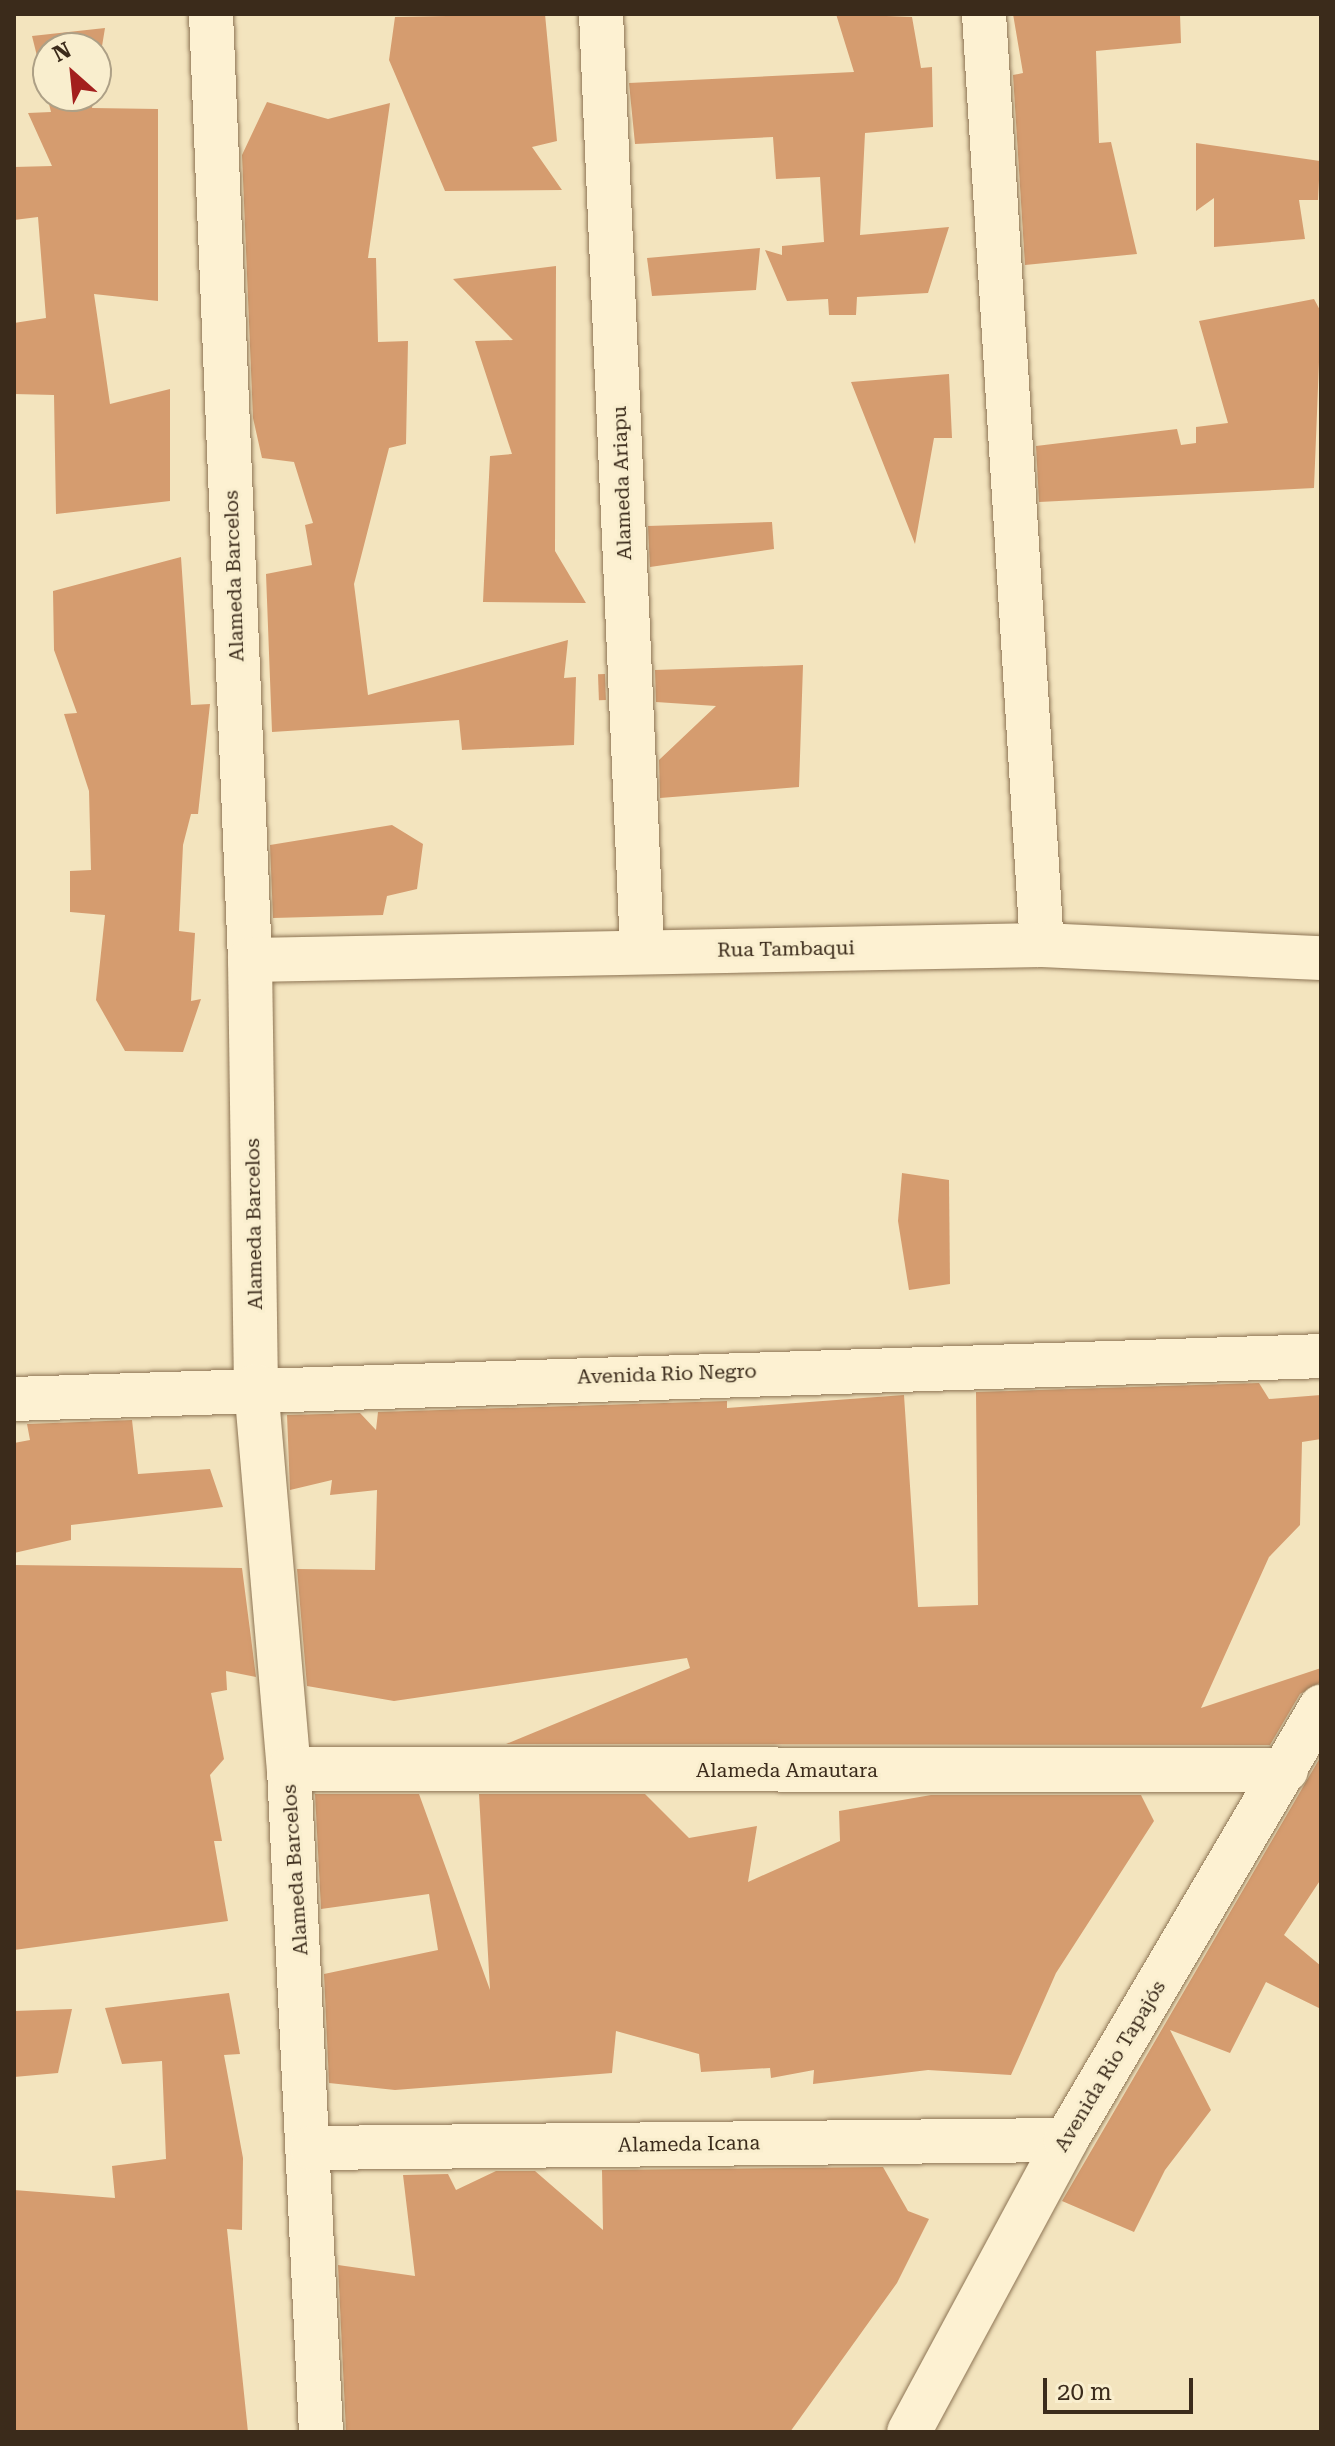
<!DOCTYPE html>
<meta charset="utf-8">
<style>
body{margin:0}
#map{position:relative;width:1335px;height:2446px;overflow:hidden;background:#f3e4be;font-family:"Roboto Serif",serif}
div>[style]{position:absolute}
.building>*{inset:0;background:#d59c6f;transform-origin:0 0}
.roads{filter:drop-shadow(0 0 2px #8d7454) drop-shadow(0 0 2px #8d7454)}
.street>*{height:44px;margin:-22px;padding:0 22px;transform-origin:22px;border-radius:22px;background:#fdf1d2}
span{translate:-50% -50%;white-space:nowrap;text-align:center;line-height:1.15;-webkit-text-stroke:6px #f9eece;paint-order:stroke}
.street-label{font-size:20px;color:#3b2b1b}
.frame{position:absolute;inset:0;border:16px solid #3b2b1b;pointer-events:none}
.north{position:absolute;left:32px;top:32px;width:80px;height:80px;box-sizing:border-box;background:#f9eece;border:2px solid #ada086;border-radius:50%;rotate:333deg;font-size:22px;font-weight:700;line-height:32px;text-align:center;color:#3b2b1b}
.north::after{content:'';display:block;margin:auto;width:28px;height:36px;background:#a31f1d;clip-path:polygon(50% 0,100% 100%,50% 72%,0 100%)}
.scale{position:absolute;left:1043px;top:2378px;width:150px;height:36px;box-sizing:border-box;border:4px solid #3b2b1b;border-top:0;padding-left:10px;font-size:24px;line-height:28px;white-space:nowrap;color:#3b2b1b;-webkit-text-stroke:6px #f9eece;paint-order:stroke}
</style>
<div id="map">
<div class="building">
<i style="clip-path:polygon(545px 14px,557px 141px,532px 147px,562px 190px,445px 191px,389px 60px,395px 17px)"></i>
<i style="clip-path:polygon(836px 14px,912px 17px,921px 68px,932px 67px,933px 127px,865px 133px,860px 235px,949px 227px,928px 293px,857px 297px,856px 315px,829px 315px,828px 299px,787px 301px,765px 250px,782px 255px,782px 246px,824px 242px,820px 177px,776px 179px,773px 137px,635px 144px,630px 93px,629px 83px,854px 72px)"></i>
<i style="clip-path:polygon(1013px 14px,1180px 14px,1181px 43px,1096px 51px,1099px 143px,1111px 142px,1137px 254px,1025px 265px,1013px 75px,1023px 73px)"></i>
<i style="clip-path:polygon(105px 28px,96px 83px,96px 48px,48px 48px,48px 96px,94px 96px,92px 108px,158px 109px,158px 301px,94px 294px,110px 404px,170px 389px,170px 501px,56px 514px,54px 395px,14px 394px,14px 323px,46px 318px,38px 217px,14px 220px,14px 167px,52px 166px,28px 113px,51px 112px,32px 36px)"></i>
<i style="clip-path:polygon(267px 102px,328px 119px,390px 103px,368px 258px,376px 258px,378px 342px,408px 341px,406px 444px,389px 448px,354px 584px,368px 695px,568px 640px,564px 678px,576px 677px,574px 745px,462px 750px,459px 720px,272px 732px,266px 574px,312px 565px,305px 525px,313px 523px,294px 462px,262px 458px,253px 418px,242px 155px)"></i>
<i style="clip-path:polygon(1196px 143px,1320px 161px,1318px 200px,1299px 200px,1305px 239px,1214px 247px,1214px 198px,1196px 211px)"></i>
<i style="clip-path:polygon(760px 248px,756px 290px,652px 296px,647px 258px)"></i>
<i style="clip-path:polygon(556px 266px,555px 551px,586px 603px,483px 602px,490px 456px,512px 454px,475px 341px,513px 340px,453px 279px)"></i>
<i style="clip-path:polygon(1314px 299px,1321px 312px,1314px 488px,1039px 502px,1036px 446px,1177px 429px,1181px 445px,1196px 443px,1196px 427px,1228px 423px,1199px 321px)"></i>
<i style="clip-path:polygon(949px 374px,952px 438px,934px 438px,915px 544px,851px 382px)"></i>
<i style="clip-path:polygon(772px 522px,774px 549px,650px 567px,648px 526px)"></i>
<i style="clip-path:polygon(181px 557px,191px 705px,210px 704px,198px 814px,191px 814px,183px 845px,179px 931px,195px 933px,191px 1001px,201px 999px,183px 1052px,125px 1051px,96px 1000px,105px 915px,70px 912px,70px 871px,91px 870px,89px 791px,64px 714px,77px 713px,54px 650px,53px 591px)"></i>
<i style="clip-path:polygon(803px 665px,799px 787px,660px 798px,659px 760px,716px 706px,656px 702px,655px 670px)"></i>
<i style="left:605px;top:674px;width:26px;height:7px;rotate:88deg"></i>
<i style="clip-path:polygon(392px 825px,423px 844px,417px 889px,387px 896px,383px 915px,273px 918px,270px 845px)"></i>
<i style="clip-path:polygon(902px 1173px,949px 1180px,950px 1284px,909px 1290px,898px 1221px)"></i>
<i style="clip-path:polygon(1259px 1383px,1269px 1399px,1321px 1395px,1321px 1439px,1302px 1442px,1300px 1525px,1269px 1557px,1201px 1708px,1321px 1668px,1321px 1682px,1300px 1694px,1270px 1745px,506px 1744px,690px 1668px,687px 1658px,394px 1701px,307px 1686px,297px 1569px,375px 1570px,377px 1490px,330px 1495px,332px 1480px,290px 1490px,287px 1415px,360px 1413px,376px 1430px,378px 1412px,727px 1401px,727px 1408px,904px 1395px,918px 1607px,978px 1605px,976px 1392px)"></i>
<i style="clip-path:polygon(132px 1420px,138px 1474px,210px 1469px,223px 1507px,71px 1525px,71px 1540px,14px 1553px,14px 1443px,30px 1440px,27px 1424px)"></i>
<i style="clip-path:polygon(14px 1565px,242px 1568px,256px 1677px,226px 1671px,227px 1690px,211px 1693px,224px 1759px,210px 1775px,222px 1841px,214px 1841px,228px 1921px,14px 1950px)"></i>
<i style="clip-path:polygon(1321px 1756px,1321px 1879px,1284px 1935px,1321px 1966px,1321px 2009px,1266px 1982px,1230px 2053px,1170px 2030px,1211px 2110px,1165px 2170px,1134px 2232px,1062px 2201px)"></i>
<i style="clip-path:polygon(315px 1794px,419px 1794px,490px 1990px,479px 1794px,645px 1794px,689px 1838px,757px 1826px,748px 1882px,840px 1841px,839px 1811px,931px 1795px,1141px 1795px,1154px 1821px,1056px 1973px,1011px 2075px,928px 2070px,813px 2084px,814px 2070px,771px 2078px,770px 2068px,701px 2072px,699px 2054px,616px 2031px,612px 2073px,395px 2090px,329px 2083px,324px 1974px,438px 1950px,429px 1894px,321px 1909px)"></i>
<i style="clip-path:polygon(229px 1993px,240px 2054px,224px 2055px,243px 2158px,242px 2230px,227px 2229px,248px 2432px,14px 2432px,14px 2190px,115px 2198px,112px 2166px,166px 2159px,162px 2061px,122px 2064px,105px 2008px)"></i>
<i style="clip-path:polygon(72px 2009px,58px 2073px,14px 2077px,14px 2011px)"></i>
<i style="clip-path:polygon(883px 2167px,908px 2211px,929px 2219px,897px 2283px,790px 2432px,346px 2432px,338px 2265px,415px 2276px,403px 2175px,448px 2174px,456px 2190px,496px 2171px,535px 2171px,603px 2230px,602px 2170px)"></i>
</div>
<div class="roads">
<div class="street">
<i style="left:211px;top:14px;width:947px;rotate:87.64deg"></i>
<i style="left:250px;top:960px;width:426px;rotate:89.2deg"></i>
<i style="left:256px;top:1386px;width:384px;rotate:85.1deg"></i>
<i style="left:289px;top:1769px;width:664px;rotate:87.24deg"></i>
<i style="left:601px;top:14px;width:938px;rotate:87.49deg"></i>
<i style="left:984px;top:14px;width:933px;rotate:86.44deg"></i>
<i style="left:250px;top:960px;width:792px;rotate:-1.09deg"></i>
<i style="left:1042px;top:945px;width:279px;rotate:2.7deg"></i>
<i style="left:14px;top:1399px;width:1308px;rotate:-1.88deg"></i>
<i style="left:289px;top:1769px;width:997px;rotate:0.06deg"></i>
<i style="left:312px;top:2148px;width:754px;rotate:-0.61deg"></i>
<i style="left:909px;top:2432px;width:332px;rotate:-61.7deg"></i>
<i style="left:1066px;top:2140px;width:503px;rotate:-59.51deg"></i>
</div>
</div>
<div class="street-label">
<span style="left:622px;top:483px;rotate:-92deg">Alameda Ariapu</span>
<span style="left:234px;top:576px;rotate:-92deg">Alameda Barcelos</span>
<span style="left:786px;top:949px;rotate:-1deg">Rua Tambaqui</span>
<span style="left:254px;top:1224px;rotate:-91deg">Alameda Barcelos</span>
<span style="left:667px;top:1374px;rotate:-2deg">Avenida Rio Negro</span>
<span style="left:787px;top:1770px">Alameda Amautara</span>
<span style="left:295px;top:1870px;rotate:-94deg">Alameda Barcelos</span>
<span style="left:1110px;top:2066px;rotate:-59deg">Avenida Rio Tapajós</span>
<span style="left:689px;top:2144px;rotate:-1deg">Alameda Icana</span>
</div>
<div class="frame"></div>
<div class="north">N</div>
<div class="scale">20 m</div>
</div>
